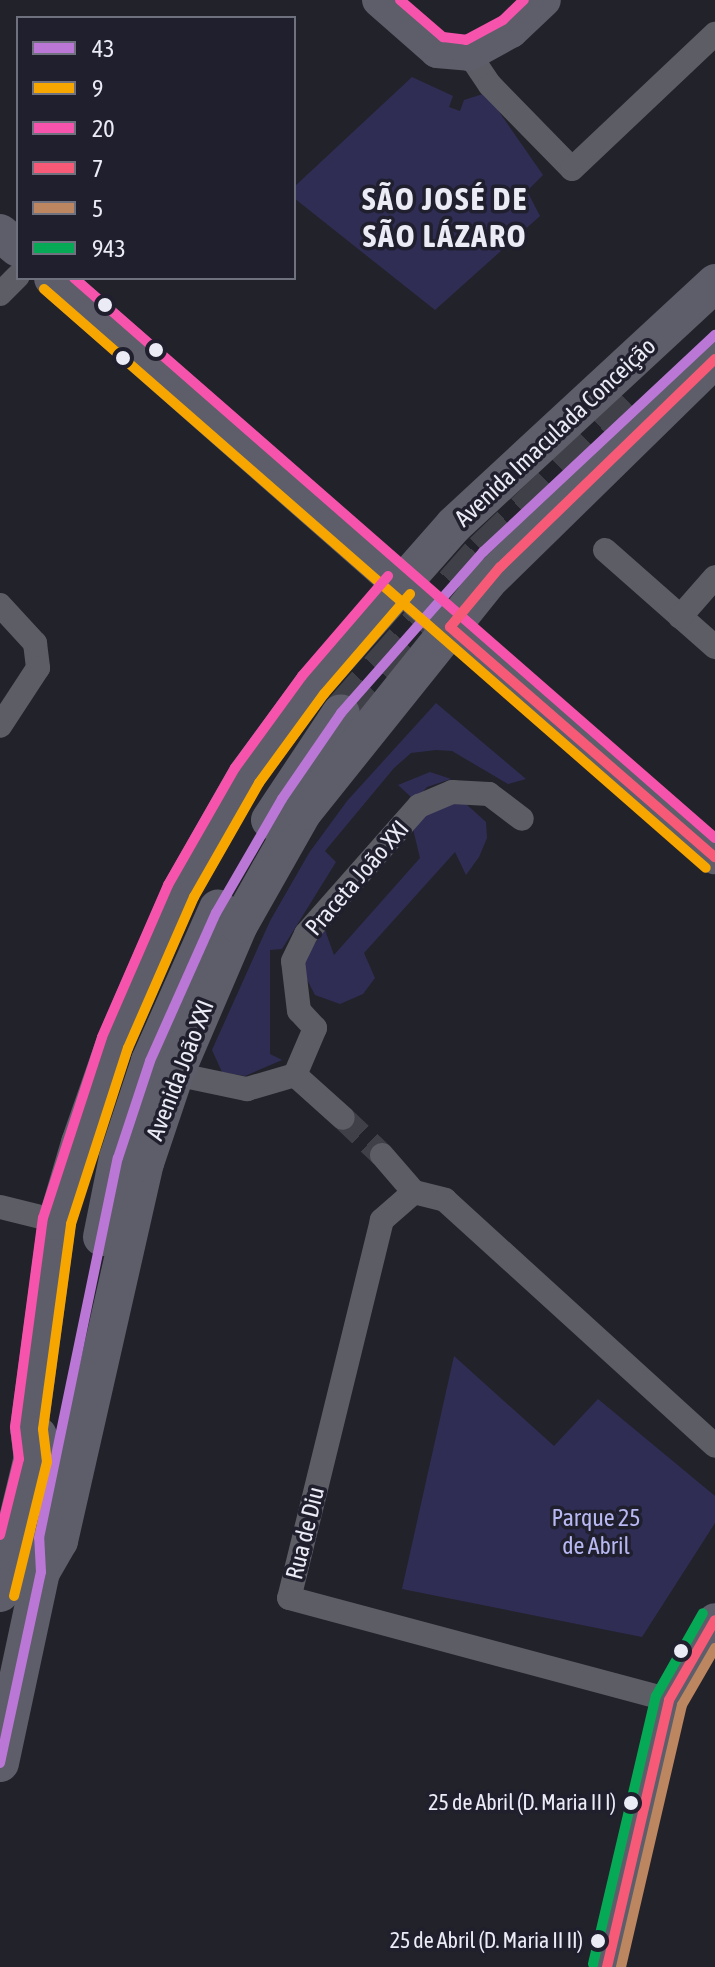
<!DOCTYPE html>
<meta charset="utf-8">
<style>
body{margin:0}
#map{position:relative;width:715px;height:1967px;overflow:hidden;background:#22222a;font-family:"Asap Condensed",sans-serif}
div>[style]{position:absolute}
.green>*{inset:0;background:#302d54}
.street-tunnel>*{height:24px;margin-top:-12px;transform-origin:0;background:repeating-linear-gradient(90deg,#404048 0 24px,transparent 0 36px)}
.primary-tunnel>*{height:38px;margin-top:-19px;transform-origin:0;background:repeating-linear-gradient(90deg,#404048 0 38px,transparent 0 57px)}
.street>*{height:24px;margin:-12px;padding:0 12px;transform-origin:12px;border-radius:12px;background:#5d5d66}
.secondary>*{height:34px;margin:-17px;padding:0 17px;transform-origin:17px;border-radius:17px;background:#5e5e6b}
.primary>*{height:38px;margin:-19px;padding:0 19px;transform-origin:19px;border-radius:19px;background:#5e5e6a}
.bus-1>*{height:10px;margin:-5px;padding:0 5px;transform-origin:5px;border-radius:5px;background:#ba77d6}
.bus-2>*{height:10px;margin:-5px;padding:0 5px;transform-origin:5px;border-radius:5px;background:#f7a600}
.bus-3>*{height:10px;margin:-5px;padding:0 5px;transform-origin:5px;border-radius:5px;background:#f653ac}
.bus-4>*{height:10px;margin:-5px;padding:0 5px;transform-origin:5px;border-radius:5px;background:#f75a77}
.bus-5>*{height:10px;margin:-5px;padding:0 5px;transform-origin:5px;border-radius:5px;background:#bb8660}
.bus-6>*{height:10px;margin:-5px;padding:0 5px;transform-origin:5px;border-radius:5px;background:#06aa56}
.dots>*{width:22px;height:22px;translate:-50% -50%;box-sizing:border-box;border:4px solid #1f1f2e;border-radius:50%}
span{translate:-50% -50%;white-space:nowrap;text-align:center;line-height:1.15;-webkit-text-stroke:7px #1f1f2e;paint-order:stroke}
.bus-label{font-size:22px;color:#eaebf5}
.right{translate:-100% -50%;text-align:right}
.street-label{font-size:24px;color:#eaebf5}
.park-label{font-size:24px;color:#b8b8f2}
.district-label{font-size:32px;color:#eaebf5;font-weight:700;letter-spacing:2px}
.legend{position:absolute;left:16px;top:16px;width:280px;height:264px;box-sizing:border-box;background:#1f1f2e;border:2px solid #70717e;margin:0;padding:10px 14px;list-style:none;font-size:24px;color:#eaebf5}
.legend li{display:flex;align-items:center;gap:16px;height:40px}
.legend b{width:40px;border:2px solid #70717e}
</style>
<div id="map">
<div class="green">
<i style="clip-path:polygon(412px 77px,453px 96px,449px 107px,460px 111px,464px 100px,486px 93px,543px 175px,527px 191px,540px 216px,435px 310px,294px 198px,294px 187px)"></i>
<i style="clip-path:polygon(436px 703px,526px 779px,508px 784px,452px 751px,436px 750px,411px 753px,394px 768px,325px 851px,336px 862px,282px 949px,270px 950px,270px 1054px,282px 1060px,245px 1076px,222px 1072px,212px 1050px,270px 921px,309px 853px,347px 801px)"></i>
<i style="clip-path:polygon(430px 772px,451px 779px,427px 787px,341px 881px,411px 797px,398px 785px)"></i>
<i style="clip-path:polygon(448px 802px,465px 803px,486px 822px,487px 838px,479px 857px,466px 875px,455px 852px,364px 953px,375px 978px,363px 994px,340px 1004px,315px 995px,302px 970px,306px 955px,325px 930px,334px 955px,420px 858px,413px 829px,421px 817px)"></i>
<i style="clip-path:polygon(454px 1356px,554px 1446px,598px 1399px,715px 1496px,715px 1523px,642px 1637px,402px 1589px)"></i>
</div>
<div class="street-tunnel">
<i style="left:343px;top:1118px;width:54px;rotate:43.5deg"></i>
</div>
<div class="primary-tunnel">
<i style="left:341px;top:713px;width:215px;rotate:-48.6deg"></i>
<i style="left:483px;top:552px;width:209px;rotate:-43.8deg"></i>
</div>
<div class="street">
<i style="left:469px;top:54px;width:37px;rotate:56deg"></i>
<i style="left:490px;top:85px;width:117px;rotate:45.7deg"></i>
<i style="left:572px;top:169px;width:197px;rotate:-43.4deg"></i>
<i style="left:0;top:294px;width:25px;rotate:-45deg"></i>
<i style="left:605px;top:550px;width:147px;rotate:41.4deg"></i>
<i style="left:0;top:605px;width:52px;rotate:47.4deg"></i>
<i style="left:35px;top:643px;width:25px;rotate:83deg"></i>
<i style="left:38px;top:668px;width:69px;rotate:123.2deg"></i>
<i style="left:680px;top:617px;width:53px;rotate:-48.8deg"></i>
<i style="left:175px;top:1074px;width:74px;rotate:11.8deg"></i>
<i style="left:247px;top:1089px;width:50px;rotate:-16.3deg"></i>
<i style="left:295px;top:1075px;width:51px;rotate:-66.9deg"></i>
<i style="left:315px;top:1028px;width:23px;rotate:-133deg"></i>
<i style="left:299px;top:1011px;width:50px;rotate:-96.8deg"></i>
<i style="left:293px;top:961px;width:30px;rotate:-64deg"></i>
<i style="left:306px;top:934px;width:171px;rotate:-48.6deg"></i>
<i style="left:419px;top:806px;width:36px;rotate:-23deg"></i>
<i style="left:452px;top:792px;width:37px;rotate:3deg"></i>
<i style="left:489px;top:794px;width:41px;rotate:37.1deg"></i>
<i style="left:295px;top:1075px;width:64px;rotate:41.9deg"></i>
<i style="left:382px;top:1155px;width:49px;rotate:49.1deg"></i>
<i style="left:414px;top:1192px;width:32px;rotate:14deg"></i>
<i style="left:445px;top:1200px;width:365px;rotate:42.3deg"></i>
<i style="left:414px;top:1192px;width:43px;rotate:138.8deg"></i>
<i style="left:382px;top:1220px;width:389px;rotate:103.8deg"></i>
<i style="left:289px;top:1598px;width:393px;rotate:15deg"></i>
<i style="left:0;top:1207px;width:59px;rotate:13.8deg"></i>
</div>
<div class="secondary">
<i style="left:379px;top:0;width:77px;rotate:41.3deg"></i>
<i style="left:437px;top:51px;width:32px;rotate:5deg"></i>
<i style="left:469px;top:54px;width:48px;rotate:-28.7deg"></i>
<i style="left:511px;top:31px;width:45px;rotate:-43.2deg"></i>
<i style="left:450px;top:627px;width:351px;rotate:41deg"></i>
<i style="left:607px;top:1967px;width:274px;rotate:-76.9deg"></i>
<i style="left:669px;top:1700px;width:92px;rotate:-60.1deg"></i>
</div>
<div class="primary">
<i style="left:0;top:233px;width:23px;rotate:40deg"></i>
<i style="left:53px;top:278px;width:529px;rotate:41.32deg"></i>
<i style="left:270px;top:820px;width:128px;rotate:-56.4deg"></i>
<i style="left:102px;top:1237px;width:81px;rotate:-78.6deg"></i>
<i style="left:118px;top:1158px;width:102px;rotate:-71.7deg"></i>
<i style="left:150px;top:1061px;width:167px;rotate:-66deg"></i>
<i style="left:33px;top:1460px;width:31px;rotate:-97deg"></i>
<i style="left:29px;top:1429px;width:210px;rotate:-82.3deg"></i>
<i style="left:57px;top:1221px;width:81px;rotate:-73.6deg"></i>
<i style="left:80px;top:1143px;width:106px;rotate:-70.7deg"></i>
<i style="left:115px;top:1043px;width:166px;rotate:-66.5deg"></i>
<i style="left:181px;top:891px;width:133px;rotate:-60.4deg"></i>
<i style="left:247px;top:775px;width:112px;rotate:-53.7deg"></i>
<i style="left:313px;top:685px;width:213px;rotate:-48.6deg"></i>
<i style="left:454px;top:525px;width:356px;rotate:-42.8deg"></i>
<i style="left:41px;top:1572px;width:36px;rotate:-60deg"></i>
<i style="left:59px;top:1541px;width:388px;rotate:-77.2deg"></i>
<i style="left:145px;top:1163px;width:94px;rotate:-71.4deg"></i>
<i style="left:175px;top:1074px;width:162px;rotate:-66.8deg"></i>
<i style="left:239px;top:925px;width:130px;rotate:-60.5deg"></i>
<i style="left:303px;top:812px;width:295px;rotate:-51.3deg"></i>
<i style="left:487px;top:582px;width:319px;rotate:-44.4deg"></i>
<i style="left:0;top:1593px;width:162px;rotate:-76.4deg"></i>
<i style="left:0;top:1763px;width:195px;rotate:-77.9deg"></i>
<i style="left:41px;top:1572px;width:24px;rotate:-92deg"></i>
</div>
<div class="bus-1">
<i style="left:0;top:1763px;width:195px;rotate:-77.9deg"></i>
<i style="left:41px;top:1572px;width:34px;rotate:-93deg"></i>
<i style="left:39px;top:1538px;width:388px;rotate:-78.3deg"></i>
<i style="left:118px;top:1158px;width:102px;rotate:-71.7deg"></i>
<i style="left:150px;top:1061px;width:162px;rotate:-66deg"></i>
<i style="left:216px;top:913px;width:132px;rotate:-59.9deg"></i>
<i style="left:282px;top:799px;width:104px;rotate:-55.5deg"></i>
<i style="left:341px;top:713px;width:215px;rotate:-48.6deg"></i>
<i style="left:483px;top:552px;width:318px;rotate:-43.1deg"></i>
</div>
<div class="bus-2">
<i style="left:44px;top:289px;width:879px;rotate:41.17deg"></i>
<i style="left:14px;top:1596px;width:138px;rotate:-76.2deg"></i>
<i style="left:47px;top:1462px;width:33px;rotate:-97deg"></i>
<i style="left:43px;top:1429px;width:207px;rotate:-82.2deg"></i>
<i style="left:71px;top:1224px;width:185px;rotate:-72.1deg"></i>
<i style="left:128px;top:1048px;width:165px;rotate:-66.4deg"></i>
<i style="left:194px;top:897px;width:131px;rotate:-60.3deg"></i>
<i style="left:259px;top:783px;width:110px;rotate:-53.9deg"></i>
<i style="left:324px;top:694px;width:132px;rotate:-49.3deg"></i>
</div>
<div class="bus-3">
<i style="left:400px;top:0;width:57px;rotate:40.7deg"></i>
<i style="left:443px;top:37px;width:23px;rotate:7deg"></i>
<i style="left:466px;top:40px;width:42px;rotate:-28.4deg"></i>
<i style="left:503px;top:20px;width:29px;rotate:-44deg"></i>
<i style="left:74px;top:278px;width:851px;rotate:41.14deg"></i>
<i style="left:0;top:1535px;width:78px;rotate:-76deg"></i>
<i style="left:19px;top:1459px;width:32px;rotate:-97deg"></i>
<i style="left:15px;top:1427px;width:211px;rotate:-82.4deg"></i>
<i style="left:43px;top:1218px;width:190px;rotate:-71.9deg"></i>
<i style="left:102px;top:1037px;width:166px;rotate:-66.5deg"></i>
<i style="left:168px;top:885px;width:135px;rotate:-60.2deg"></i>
<i style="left:235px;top:768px;width:114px;rotate:-53.9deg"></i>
<i style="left:302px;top:676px;width:132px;rotate:-49.3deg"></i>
</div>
<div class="bus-4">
<i style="left:715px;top:359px;width:299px;rotate:135.9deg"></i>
<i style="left:500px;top:567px;width:78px;rotate:129.8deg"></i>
<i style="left:450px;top:627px;width:351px;rotate:41deg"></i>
<i style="left:607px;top:1967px;width:274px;rotate:-76.9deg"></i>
<i style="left:669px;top:1700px;width:92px;rotate:-60.1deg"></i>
</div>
<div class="bus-5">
<i style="left:621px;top:1967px;width:269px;rotate:-76.9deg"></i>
<i style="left:682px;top:1705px;width:66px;rotate:-59.9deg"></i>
</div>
<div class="bus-6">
<i style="left:593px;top:1964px;width:275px;rotate:-76.8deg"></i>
<i style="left:656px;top:1696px;width:95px;rotate:-60.5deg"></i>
</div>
<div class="dots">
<i style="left:105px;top:305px;background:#eaebf5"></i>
<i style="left:156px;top:350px;background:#eaebf5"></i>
<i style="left:123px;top:358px;background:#eaebf5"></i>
<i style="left:681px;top:1651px;background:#eaebf5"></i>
<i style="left:631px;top:1803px;background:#eaebf5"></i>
<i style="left:598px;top:1941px;background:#eaebf5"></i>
</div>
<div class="bus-label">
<span class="right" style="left:616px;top:1803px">25 de Abril (D. Maria II I)</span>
<span class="right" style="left:583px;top:1941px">25 de Abril (D. Maria II II)</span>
</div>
<div class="street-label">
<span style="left:555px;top:432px;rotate:-43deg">Avenida Imaculada Conceição</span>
<span style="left:357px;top:878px;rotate:-49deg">Praceta João XXI</span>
<span style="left:180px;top:1070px;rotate:-69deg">Avenida João XXI</span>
<span style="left:305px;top:1533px;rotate:-76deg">Rua de Diu</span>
</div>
<div class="park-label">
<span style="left:596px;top:1532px">Parque 25<br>de Abril</span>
</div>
<div class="district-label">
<span style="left:445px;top:218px">SÃO JOSÉ DE<br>SÃO LÁZARO</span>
</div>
<ul class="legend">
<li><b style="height:10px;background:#ba77d6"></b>43</li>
<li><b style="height:10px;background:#f7a600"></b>9</li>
<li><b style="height:10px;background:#f653ac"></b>20</li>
<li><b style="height:10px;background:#f75a77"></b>7</li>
<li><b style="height:10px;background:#bb8660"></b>5</li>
<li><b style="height:10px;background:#06aa56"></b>943</li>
</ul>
</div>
